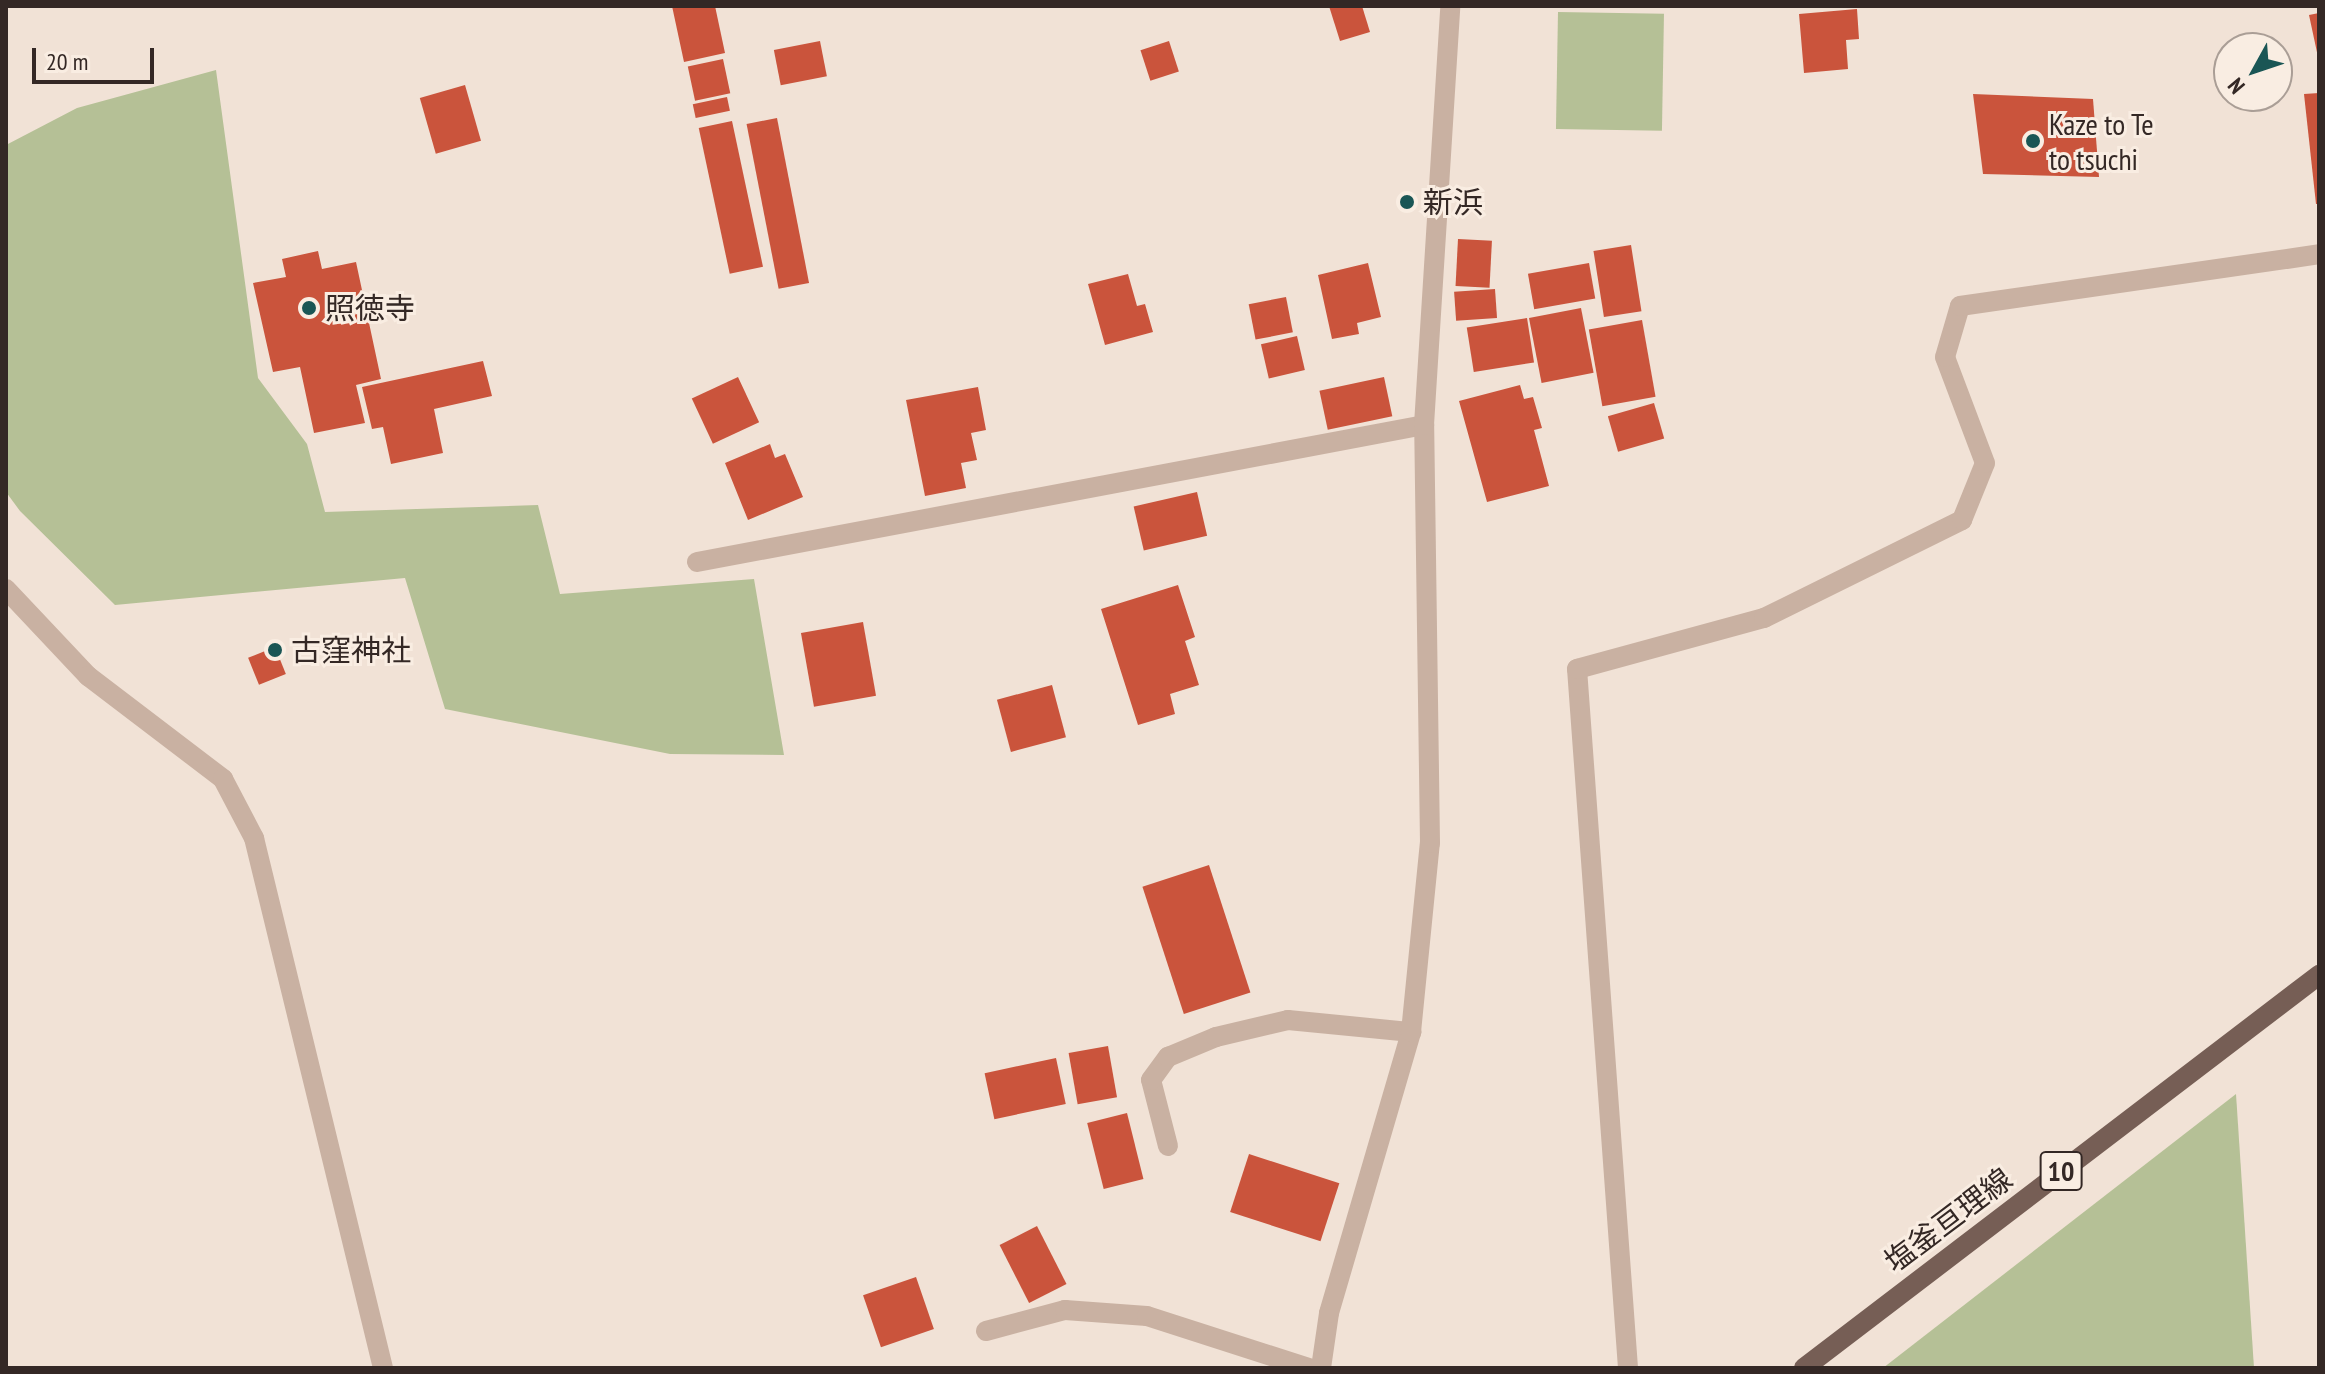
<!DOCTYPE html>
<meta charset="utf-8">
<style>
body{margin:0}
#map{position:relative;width:2325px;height:1374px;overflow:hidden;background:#f1e2d6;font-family:"PT Sans Narrow","Noto Sans JP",sans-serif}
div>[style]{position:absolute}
.green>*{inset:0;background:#b5c096;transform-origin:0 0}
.building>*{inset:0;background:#ca543c;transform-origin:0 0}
.lane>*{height:20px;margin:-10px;padding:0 10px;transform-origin:10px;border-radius:10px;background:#c9b1a2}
.street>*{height:20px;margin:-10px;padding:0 10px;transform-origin:10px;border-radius:10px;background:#c9b1a2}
.primary>*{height:20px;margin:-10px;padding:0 10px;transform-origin:10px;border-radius:10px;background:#765e55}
.dots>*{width:22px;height:22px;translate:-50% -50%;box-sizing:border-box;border:4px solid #f9ede2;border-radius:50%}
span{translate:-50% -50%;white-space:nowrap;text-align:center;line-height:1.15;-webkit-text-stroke:6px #f9ede2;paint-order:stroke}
.shield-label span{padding:2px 6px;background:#f9ede2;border:2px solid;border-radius:6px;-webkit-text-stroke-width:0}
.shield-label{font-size:28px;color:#342825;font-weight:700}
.poi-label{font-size:30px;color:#342825}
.left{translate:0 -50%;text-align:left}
.street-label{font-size:30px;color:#342825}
.frame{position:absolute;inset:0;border:8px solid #342825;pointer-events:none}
.north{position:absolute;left:2213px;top:32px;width:80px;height:80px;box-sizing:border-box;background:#f9ede2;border:2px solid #aa9e96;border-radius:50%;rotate:230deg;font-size:22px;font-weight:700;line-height:32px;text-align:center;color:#342825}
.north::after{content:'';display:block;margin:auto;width:28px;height:36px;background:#1a5655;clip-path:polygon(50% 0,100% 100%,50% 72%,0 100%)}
.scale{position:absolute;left:32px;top:48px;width:122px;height:36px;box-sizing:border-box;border:4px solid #342825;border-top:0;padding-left:10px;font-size:24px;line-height:28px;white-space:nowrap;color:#342825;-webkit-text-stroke:6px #f9ede2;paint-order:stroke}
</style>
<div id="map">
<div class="green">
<i style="left:1558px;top:12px;width:106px;height:117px;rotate:1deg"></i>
<i style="clip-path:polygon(216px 70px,258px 378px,307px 444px,325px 512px,538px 505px,560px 594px,754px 579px,784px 755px,670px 754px,445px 709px,405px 578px,115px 605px,20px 511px,6px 492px,6px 145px,77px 108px)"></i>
<i style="clip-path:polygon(2236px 1094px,2254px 1368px,1883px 1368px)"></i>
</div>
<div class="building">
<i style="clip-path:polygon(672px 6px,715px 6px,725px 53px,684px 62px)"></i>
<i style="clip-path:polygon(1329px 6px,1362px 6px,1370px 32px,1340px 41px)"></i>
<i style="clip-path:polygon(1857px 9px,1859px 39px,1846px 40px,1848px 69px,1804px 73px,1799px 14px)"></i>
<i style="clip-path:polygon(2319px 13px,2319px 57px,2318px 57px,2309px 15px)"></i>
<i style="left:820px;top:41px;width:36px;height:47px;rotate:79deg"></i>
<i style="left:1169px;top:41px;width:32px;height:30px;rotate:72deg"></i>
<i style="left:723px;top:59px;width:35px;height:36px;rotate:78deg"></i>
<i style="left:465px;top:85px;width:58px;height:47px;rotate:74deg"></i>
<i style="clip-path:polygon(2319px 93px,2319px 204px,2316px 204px,2304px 94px)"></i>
<i style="clip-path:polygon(1973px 94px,2093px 99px,2099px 177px,1983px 174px)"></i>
<i style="left:727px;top:97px;width:14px;height:35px;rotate:78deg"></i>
<i style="left:777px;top:118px;width:168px;height:31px;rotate:79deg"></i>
<i style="left:732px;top:121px;width:149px;height:34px;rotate:78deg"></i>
<i style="left:1458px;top:239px;width:34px;height:47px;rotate:3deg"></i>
<i style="left:1631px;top:245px;width:67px;height:38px;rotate:81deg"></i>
<i style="clip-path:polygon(318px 251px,322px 269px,356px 262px,381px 379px,356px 385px,365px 423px,314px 433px,300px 367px,273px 372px,253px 283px,286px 277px,282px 259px)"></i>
<i style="clip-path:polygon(1368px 263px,1381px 317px,1357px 323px,1359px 334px,1332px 339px,1318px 275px)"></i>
<i style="left:1589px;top:263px;width:36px;height:62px;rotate:80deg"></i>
<i style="clip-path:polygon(1128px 274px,1137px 306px,1145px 304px,1153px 332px,1105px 345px,1088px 284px)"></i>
<i style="left:1495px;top:289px;width:29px;height:41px;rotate:86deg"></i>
<i style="left:1286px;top:297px;width:36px;height:38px;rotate:79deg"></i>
<i style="left:1581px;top:308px;width:66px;height:53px;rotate:79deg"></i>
<i style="left:1527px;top:318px;width:45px;height:61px;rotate:81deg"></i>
<i style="left:1642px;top:320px;width:78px;height:54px;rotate:80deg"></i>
<i style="left:1297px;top:336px;width:35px;height:37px;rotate:77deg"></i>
<i style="clip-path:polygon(483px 361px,492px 396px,434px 409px,443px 453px,391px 464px,383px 427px,372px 429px,362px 387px)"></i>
<i style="left:738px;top:377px;width:50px;height:51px;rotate:65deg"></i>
<i style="left:1384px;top:377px;width:40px;height:66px;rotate:78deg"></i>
<i style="clip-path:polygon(1520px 385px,1524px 399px,1533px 397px,1542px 428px,1534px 430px,1549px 486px,1487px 502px,1459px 401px)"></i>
<i style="clip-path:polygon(978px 387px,986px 430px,971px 433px,977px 460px,961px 463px,966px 488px,925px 496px,906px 400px)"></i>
<i style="left:1654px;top:403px;width:37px;height:48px;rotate:74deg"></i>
<i style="clip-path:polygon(770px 444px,775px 458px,785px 454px,803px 497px,748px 520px,725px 463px)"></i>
<i style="left:1197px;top:492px;width:45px;height:65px;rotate:77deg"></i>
<i style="clip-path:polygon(1178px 585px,1195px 637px,1185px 641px,1199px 685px,1170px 694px,1175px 714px,1138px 725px,1101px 609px)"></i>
<i style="left:863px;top:622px;width:75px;height:63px;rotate:80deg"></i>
<i style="left:275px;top:647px;width:29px;height:29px;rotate:68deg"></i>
<i style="left:1052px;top:685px;width:54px;height:57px;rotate:75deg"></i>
<i style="left:1209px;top:865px;width:134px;height:70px;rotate:72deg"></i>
<i style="left:1108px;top:1046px;width:52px;height:40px;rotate:80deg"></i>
<i style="left:1056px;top:1058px;width:47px;height:73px;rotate:78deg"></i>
<i style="left:1127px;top:1113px;width:68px;height:41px;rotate:76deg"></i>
<i style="left:1249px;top:1154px;width:95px;height:61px;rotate:18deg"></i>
<i style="left:1037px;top:1226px;width:65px;height:42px;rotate:63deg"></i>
<i style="left:916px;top:1277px;width:55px;height:56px;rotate:71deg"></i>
</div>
<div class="lane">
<i style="left:1168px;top:1146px;width:68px;rotate:-104.4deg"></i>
<i style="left:1151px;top:1080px;width:29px;rotate:-54deg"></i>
<i style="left:1168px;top:1057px;width:52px;rotate:-22.6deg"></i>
<i style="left:1216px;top:1037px;width:74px;rotate:-13.3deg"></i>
<i style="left:1288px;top:1020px;width:124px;rotate:5.6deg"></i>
<i style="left:986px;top:1331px;width:82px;rotate:-14.9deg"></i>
<i style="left:1065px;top:1310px;width:82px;rotate:4.2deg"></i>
<i style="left:1147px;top:1316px;width:170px;rotate:17.8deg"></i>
</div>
<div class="street">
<i style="left:697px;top:562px;width:740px;rotate:-10.67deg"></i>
<i style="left:6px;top:589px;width:120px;rotate:46.7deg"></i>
<i style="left:88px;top:676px;width:170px;rotate:37.3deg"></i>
<i style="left:223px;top:779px;width:67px;rotate:62.3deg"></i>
<i style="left:254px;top:838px;width:545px;rotate:76.32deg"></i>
<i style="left:1321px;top:1368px;width:56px;rotate:-81.7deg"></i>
<i style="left:1329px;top:1313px;width:293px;rotate:-73.7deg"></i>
<i style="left:1411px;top:1032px;width:190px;rotate:-84.3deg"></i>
<i style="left:1430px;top:843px;width:418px;rotate:-90.8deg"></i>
<i style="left:1424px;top:425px;width:420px;rotate:-86.4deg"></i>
<i style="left:1628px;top:1368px;width:701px;rotate:-94.17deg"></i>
<i style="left:1577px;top:669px;width:194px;rotate:-15.3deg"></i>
<i style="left:1764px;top:618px;width:221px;rotate:-26.3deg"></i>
<i style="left:1962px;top:520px;width:61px;rotate:-68deg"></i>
<i style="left:1985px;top:463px;width:113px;rotate:-110.7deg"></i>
<i style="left:1945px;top:357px;width:53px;rotate:-73.6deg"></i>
<i style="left:1960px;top:306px;width:363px;rotate:-8.2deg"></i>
</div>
<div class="primary">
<i style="left:1804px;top:1368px;width:648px;rotate:-37.35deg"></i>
</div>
<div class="dots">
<i style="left:2033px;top:141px;background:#1a5655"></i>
<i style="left:1407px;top:202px;background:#1a5655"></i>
<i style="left:309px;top:308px;background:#1a5655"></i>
<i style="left:275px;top:650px;background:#1a5655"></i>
</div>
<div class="shield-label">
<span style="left:2061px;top:1171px">10</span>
</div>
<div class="poi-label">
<span class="left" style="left:2049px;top:141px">Kaze to Te<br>to tsuchi</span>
<span class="left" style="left:1423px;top:202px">新浜</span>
<span class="left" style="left:325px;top:308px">照徳寺</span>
<span class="left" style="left:291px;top:650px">古窪神社</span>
</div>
<div class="street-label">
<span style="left:1948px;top:1220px;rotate:-37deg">塩釜亘理線</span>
</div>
<div class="frame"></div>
<div class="north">N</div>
<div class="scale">20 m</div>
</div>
